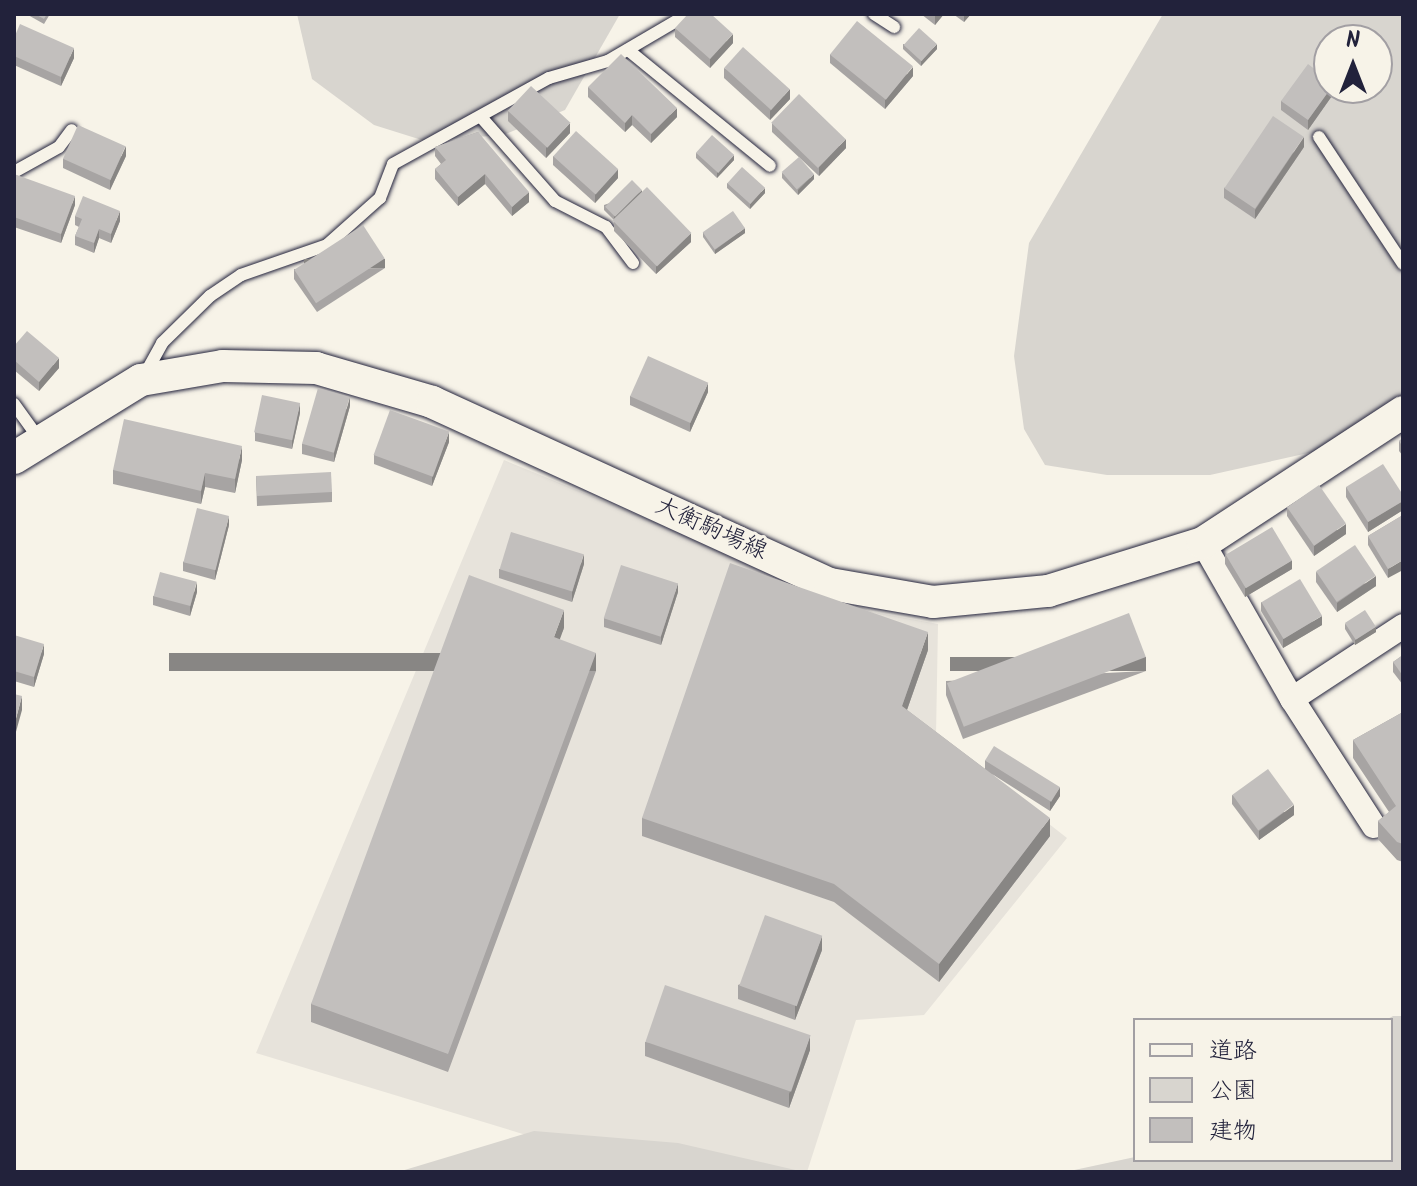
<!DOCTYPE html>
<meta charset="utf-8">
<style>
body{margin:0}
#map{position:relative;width:1417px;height:1186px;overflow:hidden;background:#f7f3e8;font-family:Kalam,"Klee One",sans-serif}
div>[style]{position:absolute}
.built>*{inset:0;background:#e7e3db}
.green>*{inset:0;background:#d8d5cf}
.roads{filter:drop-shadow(0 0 2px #22223b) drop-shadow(0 0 2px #22223b)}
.service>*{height:12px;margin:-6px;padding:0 6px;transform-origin:6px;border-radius:6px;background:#f7f3e8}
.minor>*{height:24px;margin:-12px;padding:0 12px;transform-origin:12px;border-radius:12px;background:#f7f3e8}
.secondary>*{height:32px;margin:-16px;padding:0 16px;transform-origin:16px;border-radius:16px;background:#f7f3e8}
.wall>*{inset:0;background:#a7a4a3}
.shaded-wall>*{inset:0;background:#888684;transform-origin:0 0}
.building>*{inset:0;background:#c2bfbd;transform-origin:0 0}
span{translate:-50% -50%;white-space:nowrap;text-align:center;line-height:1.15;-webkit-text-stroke:6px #f7f3e8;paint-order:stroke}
.street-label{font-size:24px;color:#22223b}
.frame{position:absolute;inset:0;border:16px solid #22223b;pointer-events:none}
.legend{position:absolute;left:1133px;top:1018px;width:260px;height:144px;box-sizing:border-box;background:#f7f3e8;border:2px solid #a29fa3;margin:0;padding:10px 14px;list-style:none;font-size:24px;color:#22223b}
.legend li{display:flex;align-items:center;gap:16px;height:40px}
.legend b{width:40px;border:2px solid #a29fa3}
.north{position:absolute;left:1313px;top:24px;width:80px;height:80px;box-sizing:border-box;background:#f7f3e8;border:2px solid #a29fa3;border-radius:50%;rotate:0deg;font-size:22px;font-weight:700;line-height:32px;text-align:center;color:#22223b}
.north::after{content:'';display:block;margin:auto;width:28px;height:36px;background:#22223b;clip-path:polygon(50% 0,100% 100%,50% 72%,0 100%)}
</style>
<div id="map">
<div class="built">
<i style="clip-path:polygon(504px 460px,873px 612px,938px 624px,936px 735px,1067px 838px,924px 1015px,856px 1020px,807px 1172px,648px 1172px,256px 1053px)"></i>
</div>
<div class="green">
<i style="clip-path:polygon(297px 14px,620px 14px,565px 110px,503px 135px,425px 141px,374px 125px,312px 79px)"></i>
<i style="clip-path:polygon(evenodd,1163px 14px,1403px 14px,1403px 419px,1349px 444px,1210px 475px,1107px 475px,1045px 465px,1024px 429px,1014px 356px,1029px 243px,1163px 14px,1329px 40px,1377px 40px,1377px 88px,1329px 88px,1329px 40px)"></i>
<i style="clip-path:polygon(1393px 1016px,1403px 1016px,1403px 1172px,1065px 1172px,1135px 1157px,1391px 1160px,1391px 1020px,1386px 1020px)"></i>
<i style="clip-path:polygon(534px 1131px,678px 1143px,804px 1172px,398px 1172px)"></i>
</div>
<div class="roads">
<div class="service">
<i style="left:874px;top:14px;width:24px;rotate:33deg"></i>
<i style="left:628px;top:50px;width:183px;rotate:39.2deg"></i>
<i style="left:481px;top:117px;width:112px;rotate:48.6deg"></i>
<i style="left:555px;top:201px;width:57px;rotate:27deg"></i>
<i style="left:606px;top:227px;width:45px;rotate:53.1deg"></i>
<i style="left:1319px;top:137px;width:152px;rotate:56.5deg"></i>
<i style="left:14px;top:172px;width:51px;rotate:-29.1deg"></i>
<i style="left:59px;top:147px;width:21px;rotate:-53deg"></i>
<i style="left:144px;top:376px;width:38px;rotate:-61deg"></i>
<i style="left:162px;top:343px;width:67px;rotate:-44.4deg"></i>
<i style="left:210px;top:296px;width:37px;rotate:-34deg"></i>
<i style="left:241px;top:275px;width:91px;rotate:-19.2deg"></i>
<i style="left:327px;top:245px;width:71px;rotate:-41.6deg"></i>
<i style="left:380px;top:198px;width:36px;rotate:-69deg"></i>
<i style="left:393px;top:164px;width:178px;rotate:-28.9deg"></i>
<i style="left:549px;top:78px;width:61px;rotate:-16.1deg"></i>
<i style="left:608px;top:61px;width:93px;rotate:-30.4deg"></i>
<i style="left:14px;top:404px;width:44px;rotate:54.2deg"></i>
</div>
<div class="minor">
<i style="left:1203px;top:543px;width:180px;rotate:60.3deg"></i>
<i style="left:1292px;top:699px;width:151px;rotate:57.2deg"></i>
<i style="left:1292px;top:699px;width:133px;rotate:-33.3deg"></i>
</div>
<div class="secondary">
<i style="left:14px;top:458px;width:149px;rotate:-31.6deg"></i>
<i style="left:141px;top:380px;width:83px;rotate:-9.7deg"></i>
<i style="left:223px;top:366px;width:93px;rotate:1.2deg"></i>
<i style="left:316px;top:368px;width:121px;rotate:16.3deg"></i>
<i style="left:432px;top:402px;width:438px;rotate:24.6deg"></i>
<i style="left:830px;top:584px;width:105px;rotate:9.9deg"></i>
<i style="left:933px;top:602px;width:116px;rotate:-5.5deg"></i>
<i style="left:1048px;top:591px;width:162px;rotate:-17.2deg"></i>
<i style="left:1203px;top:543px;width:239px;rotate:-33.2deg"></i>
</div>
</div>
<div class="wall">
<i style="clip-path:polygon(28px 14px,50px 14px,44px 24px,28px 15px)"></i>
<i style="clip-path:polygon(921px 14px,944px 14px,935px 25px)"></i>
<i style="clip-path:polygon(953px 14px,971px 14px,964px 22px)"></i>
<i style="clip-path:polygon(675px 28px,733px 43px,710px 68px,675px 37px)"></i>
<i style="clip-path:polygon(14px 38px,74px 58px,61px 86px,14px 65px)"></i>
<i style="clip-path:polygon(903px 44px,937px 49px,921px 66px,903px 49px)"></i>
<i style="clip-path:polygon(830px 54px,913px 76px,885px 109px,830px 63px)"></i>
<i style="clip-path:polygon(724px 68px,790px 99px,770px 120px,724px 78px)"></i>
<i style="clip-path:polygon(588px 87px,677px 117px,651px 143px,632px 125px,625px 132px,588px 97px)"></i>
<i style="clip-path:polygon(1334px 88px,1334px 93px,1308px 130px,1281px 110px,1281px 101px)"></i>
<i style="clip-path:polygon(508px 111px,570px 133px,546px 158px,508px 121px)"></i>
<i style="clip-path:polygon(772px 123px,846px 148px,819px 176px,772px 132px)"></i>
<i style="clip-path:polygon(478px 132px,529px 202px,512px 216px,485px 184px,458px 206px,435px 179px,435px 169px,441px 164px,435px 156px,435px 147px)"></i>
<i style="clip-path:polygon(1304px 147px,1255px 219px,1224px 198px,1224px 188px)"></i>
<i style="clip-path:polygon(696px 153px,734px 160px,717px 178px,696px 158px)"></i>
<i style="clip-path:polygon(126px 156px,110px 190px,63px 168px,63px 159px)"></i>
<i style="clip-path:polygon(553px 156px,618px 178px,595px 203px,553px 165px)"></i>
<i style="clip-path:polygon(782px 173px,814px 179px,798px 195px,782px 178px)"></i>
<i style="clip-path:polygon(14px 174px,75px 205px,61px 243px,14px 227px)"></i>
<i style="clip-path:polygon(727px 183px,765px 193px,750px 209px,727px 188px)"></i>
<i style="clip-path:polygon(642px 192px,691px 242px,656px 274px,614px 231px,614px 222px,626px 208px,614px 220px,604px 210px,604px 205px)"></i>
<i style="clip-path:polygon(75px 216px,120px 221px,111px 243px,99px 238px,94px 253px,75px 245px,75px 236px,79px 227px,75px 225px)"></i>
<i style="clip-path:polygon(703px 232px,745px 233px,715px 254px,703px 237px)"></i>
<i style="clip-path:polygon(385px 268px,317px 312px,294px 279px,294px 269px)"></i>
<i style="clip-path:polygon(14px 346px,59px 368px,39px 391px,14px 370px)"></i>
<i style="clip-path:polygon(708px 392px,690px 432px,630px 405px,630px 396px)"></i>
<i style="clip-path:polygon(350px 406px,334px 462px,302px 454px,302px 444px)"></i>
<i style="clip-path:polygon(300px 413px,292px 449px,255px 441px,255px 432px)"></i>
<i style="clip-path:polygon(1403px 438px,1403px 456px,1399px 451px,1399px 441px)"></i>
<i style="clip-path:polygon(449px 442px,432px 486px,374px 464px,374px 455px)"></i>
<i style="clip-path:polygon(242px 460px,235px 493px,205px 487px,201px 504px,113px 484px,113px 470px)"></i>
<i style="clip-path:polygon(256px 476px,332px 492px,332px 502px,257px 506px)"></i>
<i style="clip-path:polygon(1346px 487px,1403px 495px,1403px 510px,1368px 532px,1346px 497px)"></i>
<i style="clip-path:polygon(1287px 507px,1346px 534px,1314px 556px,1287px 516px)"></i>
<i style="clip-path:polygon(1403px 515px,1388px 578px,1368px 545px,1368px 536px)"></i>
<i style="clip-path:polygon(229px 525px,215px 580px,183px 571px,183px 562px)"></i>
<i style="clip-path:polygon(1225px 554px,1292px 569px,1245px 597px,1225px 564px)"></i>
<i style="clip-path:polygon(584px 564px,572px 602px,499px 578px,499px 569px)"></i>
<i style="clip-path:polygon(1316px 572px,1376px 586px,1337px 612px,1316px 582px)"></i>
<i style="clip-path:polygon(197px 592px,190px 616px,153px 605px,153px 596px)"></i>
<i style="clip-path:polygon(678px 592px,661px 645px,604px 627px,604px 618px)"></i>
<i style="clip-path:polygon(1261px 602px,1322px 625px,1283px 648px,1261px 611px)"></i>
<i style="clip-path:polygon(1345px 624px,1376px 632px,1355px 645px,1345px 629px)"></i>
<i style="clip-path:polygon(564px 628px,559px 639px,596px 671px,448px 1072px,311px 1022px,311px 1004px)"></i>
<i style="clip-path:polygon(14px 635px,44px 654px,34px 687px,14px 681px)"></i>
<i style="clip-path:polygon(928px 650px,907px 710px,985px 769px,985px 760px,1060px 796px,1050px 811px,992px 774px,1050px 836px,939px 982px,834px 902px,642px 836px,642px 818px)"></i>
<i style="clip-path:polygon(1403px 655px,1403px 685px,1393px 672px,1393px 662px)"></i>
<i style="clip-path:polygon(1146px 671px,963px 739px,946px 695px,946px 681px)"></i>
<i style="clip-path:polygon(1403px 712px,1403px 862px,1397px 860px,1378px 839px,1378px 821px,1389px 812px,1353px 758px,1353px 740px)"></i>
<i style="clip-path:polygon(1232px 795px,1294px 815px,1259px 840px,1232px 804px)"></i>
<i style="clip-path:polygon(822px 950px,795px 1020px,738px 999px,738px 985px)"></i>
<i style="clip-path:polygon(645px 1042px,810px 1050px,789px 1108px,645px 1056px)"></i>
</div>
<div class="shaded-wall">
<i style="clip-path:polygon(936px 14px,944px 14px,935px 25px,935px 16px)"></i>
<i style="clip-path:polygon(964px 14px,971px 14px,964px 22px)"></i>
<i style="clip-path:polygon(733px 34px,733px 43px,710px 68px,710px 59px)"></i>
<i style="clip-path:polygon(937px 44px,937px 49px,921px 66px,921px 61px)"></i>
<i style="clip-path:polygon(74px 48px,74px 58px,61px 86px,61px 77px)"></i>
<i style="clip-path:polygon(913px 67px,913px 76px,885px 109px,885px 100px)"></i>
<i style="clip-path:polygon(1331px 88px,1334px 88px,1334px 93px,1308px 130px,1308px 120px)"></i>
<i style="clip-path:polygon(790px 89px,790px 99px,770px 120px,770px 111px)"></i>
<i style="clip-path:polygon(677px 108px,677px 117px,651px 143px,651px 134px)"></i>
<i style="clip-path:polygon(632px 115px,632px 125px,625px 132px,625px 123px)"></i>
<i style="clip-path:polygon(570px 123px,570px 133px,546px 158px,546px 148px)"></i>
<i style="clip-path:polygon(1304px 137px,1304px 147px,1255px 219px,1255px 210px)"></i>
<i style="clip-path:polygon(846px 139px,846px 148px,819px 176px,819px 167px)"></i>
<i style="clip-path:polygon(126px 146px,126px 156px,110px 190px,110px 181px)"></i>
<i style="clip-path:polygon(734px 155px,734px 160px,717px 178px,717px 173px)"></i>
<i style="clip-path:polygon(618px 169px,618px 178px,595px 203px,595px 194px)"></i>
<i style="clip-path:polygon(485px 174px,485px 184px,458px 206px,458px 197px)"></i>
<i style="clip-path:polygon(814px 174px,814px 179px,798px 195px,798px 190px)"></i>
<i style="clip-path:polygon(765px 188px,765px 193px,750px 209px,750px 204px)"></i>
<i style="clip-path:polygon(642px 190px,642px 195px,614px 220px,614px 215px)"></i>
<i style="clip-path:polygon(529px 192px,529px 202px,512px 216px,512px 207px)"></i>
<i style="clip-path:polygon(75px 196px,75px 205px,61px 243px,61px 234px)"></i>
<i style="clip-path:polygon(120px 211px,120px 221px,111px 243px,111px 234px)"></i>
<i style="clip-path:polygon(745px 228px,745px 233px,715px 254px,715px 250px)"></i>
<i style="clip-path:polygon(99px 229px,99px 238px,94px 253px,94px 243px)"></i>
<i style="clip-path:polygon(691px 233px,691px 242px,656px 274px,656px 265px)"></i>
<i style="left:385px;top:259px;width:9px;height:81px;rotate:90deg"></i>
<i style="clip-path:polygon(59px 358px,59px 368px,39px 391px,39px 382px)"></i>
<i style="clip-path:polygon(708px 383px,708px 392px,690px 432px,690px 423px)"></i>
<i style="clip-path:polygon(350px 397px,350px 406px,334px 462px,334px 453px)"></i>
<i style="clip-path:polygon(300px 403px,300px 413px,292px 449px,292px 440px)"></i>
<i style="clip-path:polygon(449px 432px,449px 442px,432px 486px,432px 477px)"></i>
<i style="clip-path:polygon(242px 446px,242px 460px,235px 493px,235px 479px)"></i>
<i style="clip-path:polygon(205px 473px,205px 487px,201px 504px,201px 491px)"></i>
<i style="clip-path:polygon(1403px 501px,1403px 510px,1368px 532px,1368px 522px)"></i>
<i style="clip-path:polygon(229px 516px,229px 525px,215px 580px,215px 570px)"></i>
<i style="clip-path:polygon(1346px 524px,1346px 534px,1314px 556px,1314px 546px)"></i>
<i style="clip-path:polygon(584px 554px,584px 564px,572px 602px,572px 592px)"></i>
<i style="clip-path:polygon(1292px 560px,1292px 569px,1245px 597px,1245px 588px)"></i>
<i style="clip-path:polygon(1403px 560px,1403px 570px,1388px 578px,1388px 569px)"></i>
<i style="clip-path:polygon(1376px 576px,1376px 586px,1337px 612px,1337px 603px)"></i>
<i style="clip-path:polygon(197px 582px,197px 592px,190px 616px,190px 607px)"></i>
<i style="clip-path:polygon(678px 583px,678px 592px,661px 645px,661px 636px)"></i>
<i style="clip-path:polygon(564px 610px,564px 628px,554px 655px,554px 637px)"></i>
<i style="clip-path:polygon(1322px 616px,1322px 625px,1283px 648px,1283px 639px)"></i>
<i style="clip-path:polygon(1376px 627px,1376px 632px,1355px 645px,1355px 640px)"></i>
<i style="clip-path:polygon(928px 632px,928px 650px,902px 724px,902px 706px)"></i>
<i style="clip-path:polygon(44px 644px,44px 654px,34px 687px,34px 677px)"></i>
<i style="left:596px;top:653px;width:18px;height:427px;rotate:90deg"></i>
<i style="left:1146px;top:657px;width:14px;height:196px;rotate:90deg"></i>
<i style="clip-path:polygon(22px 696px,22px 710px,14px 739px,14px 726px)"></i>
<i style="clip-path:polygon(1060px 787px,1060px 796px,1050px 811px,1050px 802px)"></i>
<i style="clip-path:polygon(1294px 805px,1294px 815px,1259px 840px,1259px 831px)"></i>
<i style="clip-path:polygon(1050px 818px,1050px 836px,939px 982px,939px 964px)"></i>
<i style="clip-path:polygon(822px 936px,822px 950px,795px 1020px,795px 1006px)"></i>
<i style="clip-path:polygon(810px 1036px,810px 1050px,789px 1108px,789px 1094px)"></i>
</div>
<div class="building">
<i style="clip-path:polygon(35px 14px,47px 14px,44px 19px)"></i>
<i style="clip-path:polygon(688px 14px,711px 14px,733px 34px,710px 59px,675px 28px)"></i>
<i style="left:857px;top:21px;width:72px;height:43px;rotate:39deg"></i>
<i style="clip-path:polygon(20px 24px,74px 48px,61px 77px,14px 56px,14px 38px)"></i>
<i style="left:919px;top:28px;width:24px;height:23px;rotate:42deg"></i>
<i style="left:743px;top:47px;width:63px;height:28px;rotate:42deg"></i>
<i style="clip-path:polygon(621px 54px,677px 108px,651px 134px,632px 115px,625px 123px,588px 87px)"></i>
<i style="clip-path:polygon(1308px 64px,1329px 80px,1329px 88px,1331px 88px,1308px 120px,1281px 101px)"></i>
<i style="left:531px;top:86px;width:54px;height:34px;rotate:43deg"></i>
<i style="left:799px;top:94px;width:65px;height:40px;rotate:44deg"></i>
<i style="left:1273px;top:116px;width:37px;height:87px;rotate:34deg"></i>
<i style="left:78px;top:125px;width:52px;height:37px;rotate:24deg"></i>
<i style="left:576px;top:131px;width:57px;height:34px;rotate:42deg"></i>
<i style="clip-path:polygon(478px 132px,529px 192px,512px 207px,485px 174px,458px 197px,435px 169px,446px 160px,435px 147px)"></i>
<i style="left:712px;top:135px;width:30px;height:24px;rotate:42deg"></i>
<i style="left:799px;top:157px;width:23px;height:23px;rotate:49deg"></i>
<i style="left:742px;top:167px;width:31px;height:22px;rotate:42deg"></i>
<i style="clip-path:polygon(14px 174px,75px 196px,61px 234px,14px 217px)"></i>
<i style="left:632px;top:180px;width:14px;height:38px;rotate:45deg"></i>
<i style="left:647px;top:187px;width:64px;height:48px;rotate:46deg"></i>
<i style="clip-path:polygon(83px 196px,120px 211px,111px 234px,99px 229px,94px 243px,75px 236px,82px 219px,75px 216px)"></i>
<i style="left:733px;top:211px;width:21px;height:37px;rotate:55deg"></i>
<i style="left:363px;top:225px;width:40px;height:82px;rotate:57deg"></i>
<i style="clip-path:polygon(27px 331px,59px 358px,39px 382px,14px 360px,14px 346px)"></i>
<i style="left:648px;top:356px;width:66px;height:44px;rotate:24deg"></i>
<i style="left:318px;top:388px;width:33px;height:58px;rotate:16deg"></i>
<i style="left:262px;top:395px;width:39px;height:38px;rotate:12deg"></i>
<i style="left:390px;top:410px;width:63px;height:48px;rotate:20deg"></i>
<i style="clip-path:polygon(124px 419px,242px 446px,235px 479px,205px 473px,201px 491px,113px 470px)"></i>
<i style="clip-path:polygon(1403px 438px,1403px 447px,1399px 441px)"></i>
<i style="clip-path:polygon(1383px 464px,1403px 495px,1403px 501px,1368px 522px,1346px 487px)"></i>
<i style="left:331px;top:472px;width:20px;height:75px;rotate:87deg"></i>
<i style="left:1319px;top:485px;width:47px;height:39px;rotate:55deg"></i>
<i style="left:197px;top:508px;width:33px;height:56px;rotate:14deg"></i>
<i style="clip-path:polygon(1403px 515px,1403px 560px,1388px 569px,1368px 536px)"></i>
<i style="left:1272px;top:527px;width:39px;height:54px;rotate:59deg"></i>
<i style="left:511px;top:532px;width:76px;height:39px;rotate:17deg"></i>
<i style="left:1355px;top:545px;width:37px;height:47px;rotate:56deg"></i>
<i style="clip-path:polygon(730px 563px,928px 632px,902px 706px,1050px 818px,939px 964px,834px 884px,642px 818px)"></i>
<i style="left:621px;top:565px;width:60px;height:56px;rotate:18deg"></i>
<i style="left:160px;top:572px;width:38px;height:25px;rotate:15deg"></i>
<i style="clip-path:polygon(469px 575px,564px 610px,554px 637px,596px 653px,448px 1054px,311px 1004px)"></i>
<i style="left:1300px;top:579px;width:43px;height:45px;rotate:59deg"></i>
<i style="left:1365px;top:610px;width:20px;height:24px;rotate:57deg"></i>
<i style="left:1129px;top:613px;width:47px;height:195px;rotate:69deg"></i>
<i style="clip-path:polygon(14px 635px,44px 644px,34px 677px,14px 671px)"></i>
<i style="clip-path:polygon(1403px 655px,1403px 676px,1393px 662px)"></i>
<i style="clip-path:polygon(14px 694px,22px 696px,14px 726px)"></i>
<i style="clip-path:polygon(1403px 712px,1403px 844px,1397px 842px,1378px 821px,1396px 806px,1353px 740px)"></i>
<i style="left:994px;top:746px;width:78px;height:17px;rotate:32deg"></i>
<i style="left:1268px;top:769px;width:44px;height:44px;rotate:54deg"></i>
<i style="left:765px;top:915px;width:61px;height:75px;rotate:20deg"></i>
<i style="left:665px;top:985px;width:154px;height:60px;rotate:19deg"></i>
</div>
<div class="street-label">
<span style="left:711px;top:529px;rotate:24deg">大衡駒場線</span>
</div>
<div class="frame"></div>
<ul class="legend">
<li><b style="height:10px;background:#f7f3e8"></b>道路</li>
<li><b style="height:22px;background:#d8d5cf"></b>公園</li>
<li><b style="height:22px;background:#c2bfbd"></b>建物</li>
</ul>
<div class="north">N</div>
</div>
